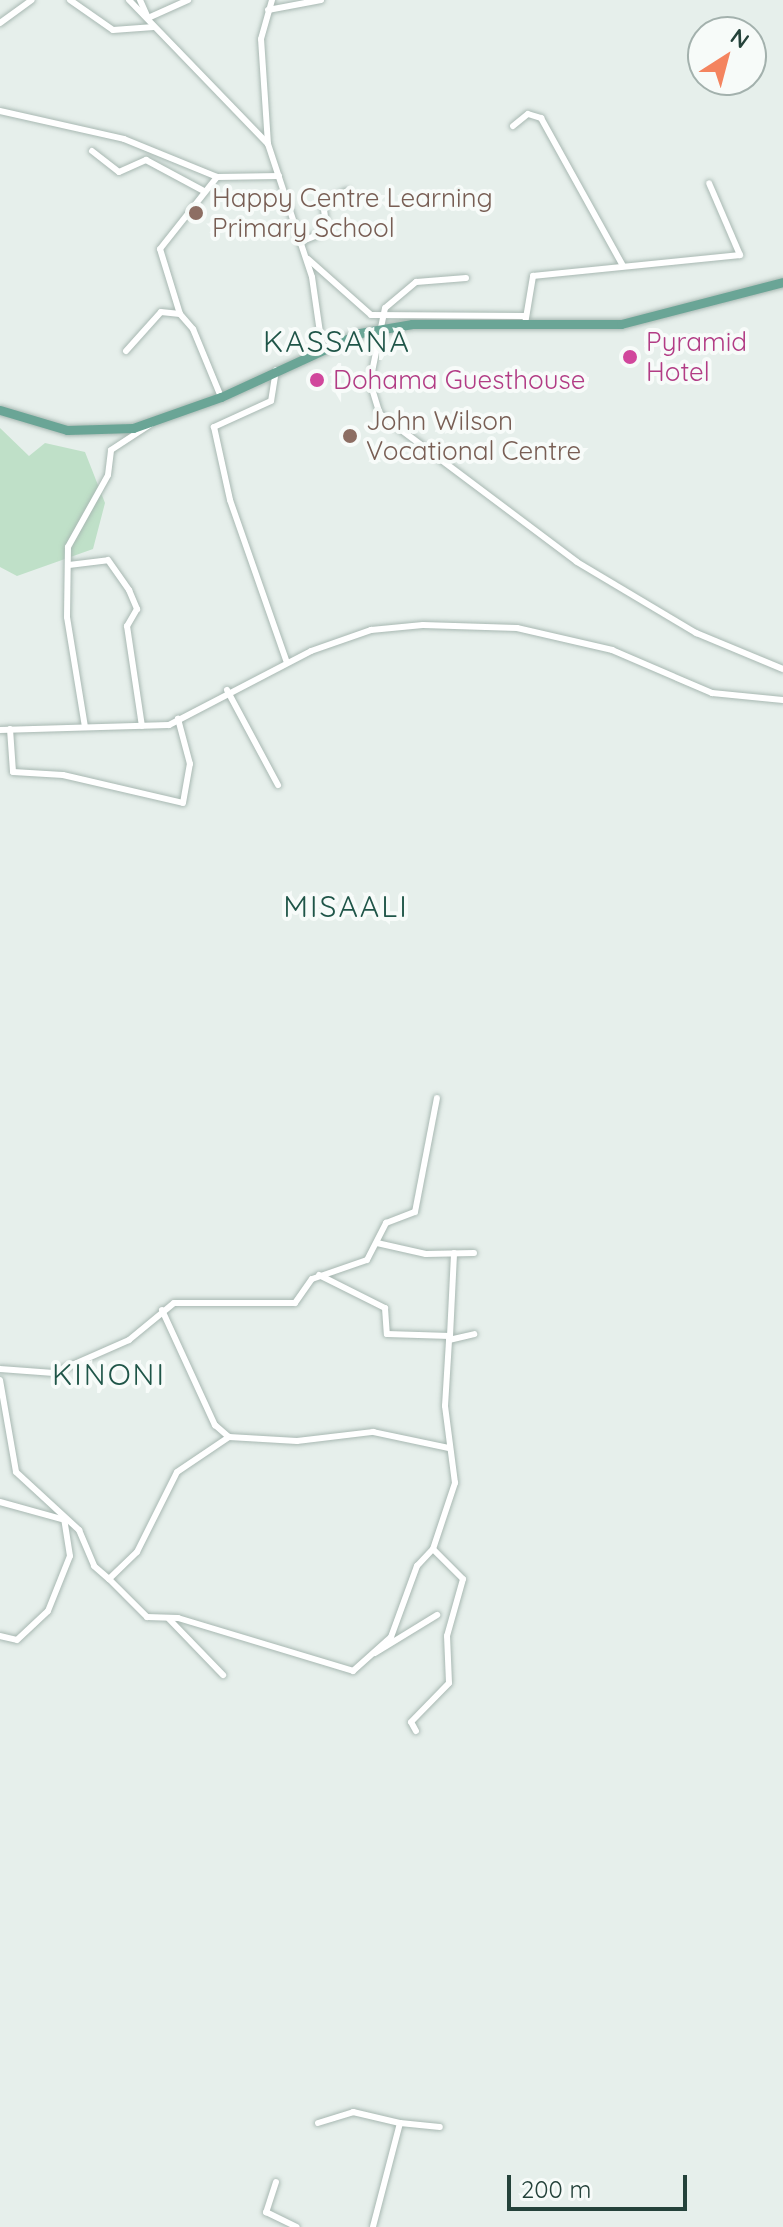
<!DOCTYPE html>
<style>
body{margin:0}
#map{position:relative;width:783px;height:2227px;overflow:hidden;background:#e6efeb;font-family:Quicksand,sans-serif}
div>[style]{position:absolute}
.green>*{inset:0;background:#bfe0c8}
.roads{filter:drop-shadow(0 0 2px #a8b8b2) drop-shadow(0 0 2px #a8b8b2)}
.street>*{height:6px;margin:-3px;padding:0 3px;transform-origin:3px;border-radius:3px;background:#fff}
.primary>*{height:9px;margin:-4.5px;padding:0 4.5px;transform-origin:4.5px;border-radius:4.5px;background:#6aa596}
.dots>*{width:22px;height:22px;translate:-50% -50%;box-sizing:border-box;border:4px solid #f7fbf9;border-radius:50%}
span{translate:-50% -50%;white-space:nowrap;text-align:center;line-height:1.15;-webkit-text-stroke:8px #f7fbf9;paint-order:stroke}
.education-label{font-size:26px;color:#785e54}
.left{translate:0 -50%;text-align:left}
.hotel-label{font-size:26px;color:#b23c85}
.quarter-label{font-size:30px;color:#1f5548;letter-spacing:2px}
.north{position:absolute;left:687px;top:16px;width:80px;height:80px;box-sizing:border-box;background:#f7fbf9;border:2px solid #a3b1ad;border-radius:50%;rotate:36deg;font-size:22px;font-weight:700;line-height:32px;text-align:center;color:#24423a}
.north::after{content:'';display:block;margin:auto;width:28px;height:36px;background:#f4845f;clip-path:polygon(50% 0,100% 100%,50% 72%,0 100%)}
.scale{position:absolute;left:507px;top:2175px;width:180px;height:36px;box-sizing:border-box;border:4px solid #24423a;border-top:0;padding-left:10px;font-size:24px;line-height:28px;white-space:nowrap;color:#24423a;-webkit-text-stroke:6px #f7fbf9;paint-order:stroke}
</style>
<div id="map">
<div class="green">
<i style="clip-path:polygon(0 428px,29px 456px,45px 443px,85px 452px,105px 503px,93px 549px,17px 576px,0 567px)"></i>
</div>
<div class="roads">
<div class="street">
<i style="left:70px;top:0;width:52px;rotate:34.9deg"></i>
<i style="left:113px;top:30px;width:41px;rotate:-4.2deg"></i>
<i style="left:129px;top:0;width:200px;rotate:46deg"></i>
<i style="left:268px;top:144px;width:140px;rotate:71.7deg"></i>
<i style="left:312px;top:277px;width:70px;rotate:81.8deg"></i>
<i style="left:140px;top:0;width:20px;rotate:66deg"></i>
<i style="left:148px;top:18px;width:44px;rotate:-24.2deg"></i>
<i style="left:268px;top:10px;width:54px;rotate:-10.7deg"></i>
<i style="left:0;top:23px;width:39px;rotate:-36deg"></i>
<i style="left:0;top:111px;width:127px;rotate:12.7deg"></i>
<i style="left:124px;top:139px;width:100px;rotate:22.2deg"></i>
<i style="left:217px;top:177px;width:62px;rotate:-0.9deg"></i>
<i style="left:513px;top:126px;width:19px;rotate:-39deg"></i>
<i style="left:528px;top:114px;width:14px;rotate:17deg"></i>
<i style="left:541px;top:118px;width:169px;rotate:61deg"></i>
<i style="left:268px;top:144px;width:105px;rotate:-93.8deg"></i>
<i style="left:261px;top:39px;width:41px;rotate:-74.2deg"></i>
<i style="left:92px;top:151px;width:34px;rotate:38deg"></i>
<i style="left:119px;top:172px;width:30px;rotate:-24deg"></i>
<i style="left:146px;top:160px;width:64px;rotate:28.2deg"></i>
<i style="left:300px;top:242px;width:29px;rotate:-22deg"></i>
<i style="left:327px;top:231px;width:29px;rotate:-98deg"></i>
<i style="left:323px;top:202px;width:27px;rotate:-24deg"></i>
<i style="left:308px;top:259px;width:84px;rotate:41.6deg"></i>
<i style="left:371px;top:315px;width:154px;rotate:0.4deg"></i>
<i style="left:466px;top:278px;width:50px;rotate:175.4deg"></i>
<i style="left:416px;top:282px;width:40px;rotate:140deg"></i>
<i style="left:385px;top:308px;width:76px;rotate:101.5deg"></i>
<i style="left:370px;top:382px;width:34px;rotate:73deg"></i>
<i style="left:380px;top:414px;width:246px;rotate:36.9deg"></i>
<i style="left:577px;top:562px;width:139px;rotate:30.8deg"></i>
<i style="left:696px;top:633px;width:94px;rotate:22.5deg"></i>
<i style="left:180px;top:314px;width:68px;rotate:-107.1deg"></i>
<i style="left:160px;top:249px;width:92px;rotate:-51.6deg"></i>
<i style="left:525px;top:324px;width:49px;rotate:-80.5deg"></i>
<i style="left:533px;top:276px;width:208px;rotate:-5.8deg"></i>
<i style="left:740px;top:255px;width:78px;rotate:-113.3deg"></i>
<i style="left:126px;top:351px;width:52px;rotate:-48.1deg"></i>
<i style="left:161px;top:312px;width:19px;rotate:6deg"></i>
<i style="left:180px;top:314px;width:20px;rotate:49deg"></i>
<i style="left:193px;top:329px;width:74px;rotate:67.6deg"></i>
<i style="left:276px;top:370px;width:31px;rotate:99deg"></i>
<i style="left:271px;top:401px;width:63px;rotate:155.5deg"></i>
<i style="left:214px;top:427px;width:75px;rotate:77.6deg"></i>
<i style="left:230px;top:500px;width:170px;rotate:70.7deg"></i>
<i style="left:69px;top:565px;width:39px;rotate:-7deg"></i>
<i style="left:108px;top:560px;width:37px;rotate:55deg"></i>
<i style="left:129px;top:590px;width:21px;rotate:67deg"></i>
<i style="left:137px;top:609px;width:20px;rotate:120deg"></i>
<i style="left:127px;top:626px;width:101px;rotate:81.5deg"></i>
<i style="left:227px;top:690px;width:108px;rotate:61.8deg"></i>
<i style="left:85px;top:727px;width:111px;rotate:-99.3deg"></i>
<i style="left:67px;top:617px;width:70px;rotate:-89.2deg"></i>
<i style="left:68px;top:547px;width:82px;rotate:-60.9deg"></i>
<i style="left:108px;top:475px;width:25px;rotate:-83deg"></i>
<i style="left:111px;top:450px;width:48px;rotate:-33deg"></i>
<i style="left:10px;top:729px;width:43px;rotate:86deg"></i>
<i style="left:13px;top:772px;width:50px;rotate:3.4deg"></i>
<i style="left:63px;top:775px;width:123px;rotate:13.1deg"></i>
<i style="left:183px;top:803px;width:40px;rotate:-80deg"></i>
<i style="left:190px;top:764px;width:47px;rotate:-104.9deg"></i>
<i style="left:0;top:730px;width:169px;rotate:-1.7deg"></i>
<i style="left:169px;top:725px;width:160px;rotate:-27.5deg"></i>
<i style="left:311px;top:651px;width:64px;rotate:-19.3deg"></i>
<i style="left:371px;top:630px;width:52px;rotate:-5.5deg"></i>
<i style="left:423px;top:625px;width:94px;rotate:1.8deg"></i>
<i style="left:517px;top:628px;width:98px;rotate:13deg"></i>
<i style="left:612px;top:650px;width:109px;rotate:23.3deg"></i>
<i style="left:712px;top:693px;width:71px;rotate:5.6deg"></i>
<i style="left:377px;top:1243px;width:50px;rotate:12.7deg"></i>
<i style="left:426px;top:1254px;width:48px;rotate:-1.2deg"></i>
<i style="left:319px;top:1275px;width:74px;rotate:26.6deg"></i>
<i style="left:385px;top:1308px;width:26px;rotate:86deg"></i>
<i style="left:387px;top:1334px;width:63px;rotate:1.8deg"></i>
<i style="left:450px;top:1336px;width:83px;rotate:-87.2deg"></i>
<i style="left:162px;top:1310px;width:127px;rotate:65.3deg"></i>
<i style="left:215px;top:1425px;width:18px;rotate:41deg"></i>
<i style="left:229px;top:1437px;width:68px;rotate:3.4deg"></i>
<i style="left:297px;top:1441px;width:77px;rotate:-6.8deg"></i>
<i style="left:373px;top:1432px;width:78px;rotate:11.9deg"></i>
<i style="left:0;top:1369px;width:54px;rotate:4.2deg"></i>
<i style="left:54px;top:1373px;width:82px;rotate:-23.7deg"></i>
<i style="left:129px;top:1340px;width:58px;rotate:-39.4deg"></i>
<i style="left:174px;top:1303px;width:121px"></i>
<i style="left:295px;top:1303px;width:29px;rotate:-55deg"></i>
<i style="left:312px;top:1279px;width:58px;rotate:-19.1deg"></i>
<i style="left:367px;top:1260px;width:42px;rotate:-62.8deg"></i>
<i style="left:386px;top:1223px;width:31px;rotate:-21deg"></i>
<i style="left:415px;top:1212px;width:116px;rotate:-79.1deg"></i>
<i style="left:0;top:1380px;width:93px;rotate:80.1deg"></i>
<i style="left:16px;top:1472px;width:86px;rotate:42.6deg"></i>
<i style="left:79px;top:1530px;width:39px;rotate:67deg"></i>
<i style="left:94px;top:1566px;width:20px;rotate:41deg"></i>
<i style="left:109px;top:1579px;width:39px;rotate:-44deg"></i>
<i style="left:137px;top:1552px;width:89px;rotate:-63.4deg"></i>
<i style="left:177px;top:1472px;width:63px;rotate:-33.9deg"></i>
<i style="left:0;top:1502px;width:67px;rotate:15.5deg"></i>
<i style="left:109px;top:1579px;width:54px;rotate:45deg"></i>
<i style="left:147px;top:1617px;width:31px;rotate:2deg"></i>
<i style="left:178px;top:1618px;width:183px;rotate:16.8deg"></i>
<i style="left:353px;top:1671px;width:51px;rotate:-41.8deg"></i>
<i style="left:391px;top:1637px;width:76px;rotate:-69.9deg"></i>
<i style="left:417px;top:1566px;width:23px;rotate:-47deg"></i>
<i style="left:169px;top:1619px;width:78px;rotate:46deg"></i>
<i style="left:0;top:1636px;width:17px;rotate:13deg"></i>
<i style="left:17px;top:1640px;width:42px;rotate:-43.1deg"></i>
<i style="left:48px;top:1611px;width:59px;rotate:-68.2deg"></i>
<i style="left:70px;top:1556px;width:38px;rotate:-99deg"></i>
<i style="left:375px;top:1653px;width:73px;rotate:-31.5deg"></i>
<i style="left:416px;top:1731px;width:10px;rotate:-119deg"></i>
<i style="left:411px;top:1722px;width:54px;rotate:-45.7deg"></i>
<i style="left:449px;top:1683px;width:47px;rotate:-92.4deg"></i>
<i style="left:447px;top:1636px;width:59px;rotate:-74.3deg"></i>
<i style="left:463px;top:1579px;width:42px;rotate:-135deg"></i>
<i style="left:433px;top:1549px;width:70px;rotate:-71.6deg"></i>
<i style="left:455px;top:1483px;width:78px;rotate:-97.4deg"></i>
<i style="left:445px;top:1406px;width:66px;rotate:-86.5deg"></i>
<i style="left:449px;top:1340px;width:26px;rotate:-13deg"></i>
<i style="left:318px;top:2123px;width:37px;rotate:-17deg"></i>
<i style="left:353px;top:2112px;width:48px;rotate:13.2deg"></i>
<i style="left:400px;top:2123px;width:107px;rotate:104.6deg"></i>
<i style="left:400px;top:2123px;width:40px;rotate:5.7deg"></i>
<i style="left:276px;top:2182px;width:32px;rotate:108deg"></i>
<i style="left:266px;top:2212px;width:34px;rotate:26deg"></i>
</div>
<div class="primary">
<i style="left:0;top:410px;width:70px;rotate:16.6deg"></i>
<i style="left:67px;top:430px;width:66px;rotate:-1.7deg"></i>
<i style="left:133px;top:428px;width:93px;rotate:-19.4deg"></i>
<i style="left:221px;top:397px;width:153px;rotate:-24.7deg"></i>
<i style="left:360px;top:333px;width:53px;rotate:-9.8deg"></i>
<i style="left:412px;top:324px;width:209px"></i>
<i style="left:621px;top:324px;width:167px;rotate:-14.5deg"></i>
</div>
</div>
<div class="dots">
<i style="left:196px;top:213px;background:#8d6e63"></i>
<i style="left:630px;top:357px;background:#d1479c"></i>
<i style="left:317px;top:380px;background:#d1479c"></i>
<i style="left:350px;top:436px;background:#8d6e63"></i>
</div>
<div class="education-label">
<span class="left" style="left:212px;top:213px">Happy Centre Learning<br>Primary School</span>
<span class="left" style="left:366px;top:436px">John Wilson<br>Vocational Centre</span>
</div>
<div class="hotel-label">
<span class="left" style="left:646px;top:357px">Pyramid<br>Hotel</span>
<span class="left" style="left:333px;top:380px">Dohama Guesthouse</span>
</div>
<div class="quarter-label">
<span style="left:337px;top:341px">KASSANA</span>
<span style="left:346px;top:906px">MISAALI</span>
<span style="left:109px;top:1374px">KINONI</span>
</div>
<div class="north">N</div>
<div class="scale">200 m</div>
</div>
